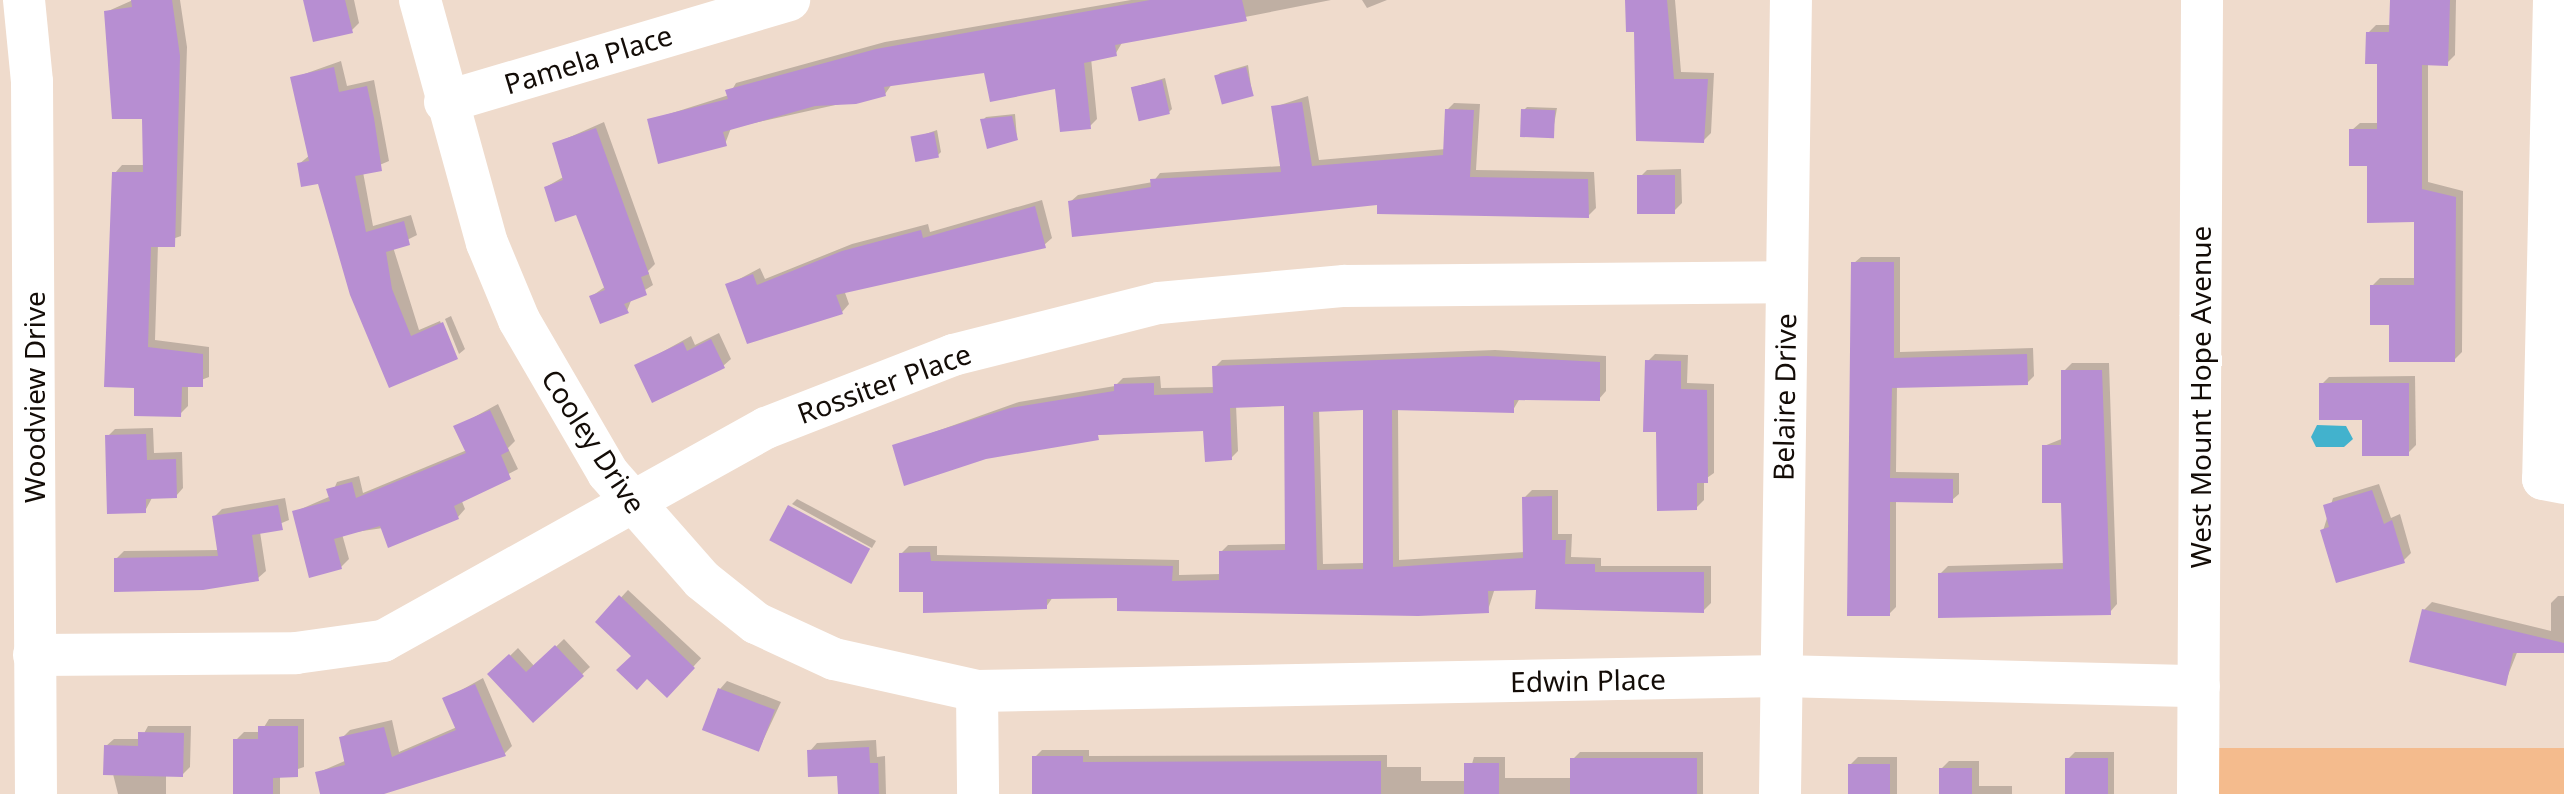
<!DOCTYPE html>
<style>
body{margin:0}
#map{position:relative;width:2564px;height:794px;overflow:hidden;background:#efdbcc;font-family:"Noto Sans",sans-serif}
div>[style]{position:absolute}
.green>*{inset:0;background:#f4bb8d;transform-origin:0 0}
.water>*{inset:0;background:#42b2cd}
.shadow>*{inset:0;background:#0003;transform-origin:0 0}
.building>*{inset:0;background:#b78ed2;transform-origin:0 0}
.minor>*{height:42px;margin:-21px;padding:0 21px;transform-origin:21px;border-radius:21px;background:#fff}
span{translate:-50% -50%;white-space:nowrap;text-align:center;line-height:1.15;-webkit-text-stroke:8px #fff;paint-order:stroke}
.street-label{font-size:28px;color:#130c07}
</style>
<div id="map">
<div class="green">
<i style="left:2199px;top:748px;width:365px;height:46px"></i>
</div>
<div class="water">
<i style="clip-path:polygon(2317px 425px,2346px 426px,2353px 439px,2344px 447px,2316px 447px,2311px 437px)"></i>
</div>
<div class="shadow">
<i style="clip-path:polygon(133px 0,180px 0,187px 47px,181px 236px,158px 244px,155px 340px,209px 347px,209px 377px,188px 385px,188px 406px,180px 414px,137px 414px,115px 173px,122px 165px,146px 165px,144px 116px,106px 12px)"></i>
<i style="clip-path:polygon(305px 0,354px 0,359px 23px,351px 31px)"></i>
<i style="clip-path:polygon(1131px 0,1331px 0,1123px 41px,1116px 53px,1091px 58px,1097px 119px,1090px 126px,1057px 86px,986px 70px,892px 84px,885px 94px,731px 128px,725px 144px,650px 120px,729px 95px,736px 83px,885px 42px)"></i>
<i style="clip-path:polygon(1362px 0,1387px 0,1367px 8px)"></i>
<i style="clip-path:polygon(1628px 0,1675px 0,1681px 72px,1714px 73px,1711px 133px,1703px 141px,1637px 29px)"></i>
<i style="clip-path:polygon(2392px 0,2456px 0,2455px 55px,2447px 63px,2428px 63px,2428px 182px,2463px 191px,2462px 352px,2454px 360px,2392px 323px,2372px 286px,2380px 278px,2417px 278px,2416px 220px,2369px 164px,2352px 130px,2360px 123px,2380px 123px,2380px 61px,2368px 33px,2376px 25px,2392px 25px)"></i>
<i style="clip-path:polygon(341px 61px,347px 86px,374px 80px,389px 161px,363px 172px,373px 226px,411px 215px,417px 235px,393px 247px,419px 330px,440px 321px,455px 357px,390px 385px,319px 181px,299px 164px,310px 155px,293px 78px)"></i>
<i style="clip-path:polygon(1248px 65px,1252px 93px,1217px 76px,1220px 73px)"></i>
<i style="clip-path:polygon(1165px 78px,1172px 109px,1169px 112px,1134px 87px)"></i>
<i style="clip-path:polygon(1308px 96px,1319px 160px,1446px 149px,1447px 110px,1454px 103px,1480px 104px,1476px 170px,1594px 172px,1596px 208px,1588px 216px,1380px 202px,1070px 202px,1078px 195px,1153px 182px,1160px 173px,1282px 166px,1274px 107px)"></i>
<i style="clip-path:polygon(1527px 107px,1557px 108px,1552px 136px,1524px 110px)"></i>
<i style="clip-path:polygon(1015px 114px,1017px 138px,983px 120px,986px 117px)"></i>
<i style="clip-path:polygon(604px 122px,655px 264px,648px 271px,653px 285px,632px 298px,627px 311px,592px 296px,606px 286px,578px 212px,546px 187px,565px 176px,554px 144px)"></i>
<i style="clip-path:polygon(937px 130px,941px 152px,938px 155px,914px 138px)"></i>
<i style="clip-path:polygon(1681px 169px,1682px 203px,1674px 211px,1639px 178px,1647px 170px)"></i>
<i style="clip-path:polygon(1042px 200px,1052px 238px,1044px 245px,844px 290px,849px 304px,842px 312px,728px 285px,760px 268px,765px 279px,852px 244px,928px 224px,930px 232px)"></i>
<i style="clip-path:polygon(1861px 257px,1900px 257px,1900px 352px,2033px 348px,2034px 376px,2027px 383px,1897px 385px,1896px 472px,1959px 473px,1959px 494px,1952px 500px,1896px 500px,1896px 607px,1889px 614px,1854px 263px)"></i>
<i style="clip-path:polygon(451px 316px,465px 349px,459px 354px,445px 319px)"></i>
<i style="clip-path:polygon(719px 333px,731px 359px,723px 366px,637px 366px,691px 336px,695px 345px)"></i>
<i style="clip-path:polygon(evenodd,1495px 350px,1606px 356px,1606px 391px,1599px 399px,1520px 398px,1513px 410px,1398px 408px,1399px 560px,1525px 552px,1524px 498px,1532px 490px,1558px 490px,1558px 534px,1572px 534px,1571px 557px,1601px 558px,1601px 566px,1711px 566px,1711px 603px,1703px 611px,1538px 587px,1495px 588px,1488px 610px,1120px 595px,1053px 597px,1046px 607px,925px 589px,901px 554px,909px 546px,937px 546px,937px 555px,1179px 560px,1179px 575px,1221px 574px,1221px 552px,1228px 545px,1287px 544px,1287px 403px,1236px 405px,1238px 451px,1231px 458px,1206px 429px,895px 446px,1019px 402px,1115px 386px,1123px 378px,1160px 376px,1161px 388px,1216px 387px,1215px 367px,1222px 360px,1495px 350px,1365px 408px,1365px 563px,1323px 564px,1319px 409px,1365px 408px)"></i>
<i style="clip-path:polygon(1655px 354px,1688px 355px,1687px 383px,1714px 384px,1714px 473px,1704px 480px,1704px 500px,1696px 508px,1658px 430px,1648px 361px)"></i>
<i style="clip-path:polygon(2072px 363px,2109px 363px,2117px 604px,2110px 612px,1940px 574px,1948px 566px,2065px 563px,2064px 501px,2044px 446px,2064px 438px,2064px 371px)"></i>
<i style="clip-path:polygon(2415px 376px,2416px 445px,2408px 453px,2322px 384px,2329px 377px)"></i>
<i style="clip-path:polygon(498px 404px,515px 441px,508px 448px,518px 469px,461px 499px,465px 509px,458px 517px,342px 534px,349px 559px,341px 567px,294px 512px,331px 496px,337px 482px,359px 476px,363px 493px,467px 450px,456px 427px)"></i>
<i style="clip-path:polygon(153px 428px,154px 453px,182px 452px,183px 488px,176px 496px,153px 496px,145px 511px,108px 436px,115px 429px)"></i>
<i style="clip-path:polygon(2379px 484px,2391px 518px,2400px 514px,2411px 553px,2404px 560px,2323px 531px,2333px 498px)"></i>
<i style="clip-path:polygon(285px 498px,289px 520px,260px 532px,266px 571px,258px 578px,116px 559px,124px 551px,220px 550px,215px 516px,222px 509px)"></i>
<i style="clip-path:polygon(797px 499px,876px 541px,872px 548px,792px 504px)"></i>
<i style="left:628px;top:590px;width:100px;height:44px;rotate:43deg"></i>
<i style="clip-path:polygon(2558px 596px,2564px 596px,2564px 651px,2518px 650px,2505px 683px,2424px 610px,2432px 602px,2551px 631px,2551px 603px)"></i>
<i style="clip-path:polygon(564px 639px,590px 667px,533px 720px,491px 674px,518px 648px,535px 667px)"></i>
<i style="clip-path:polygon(483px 678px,512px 746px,504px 754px,364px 794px,322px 794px,317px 773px,347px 760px,342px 738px,350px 730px,392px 720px,399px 752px,457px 727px,445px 699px)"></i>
<i style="clip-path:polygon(727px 681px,781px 702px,759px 749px,720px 689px)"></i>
<i style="clip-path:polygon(269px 719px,304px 719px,304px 767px,280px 775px,280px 794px,236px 794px,236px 740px,244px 732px,261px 732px)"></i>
<i style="clip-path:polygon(148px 726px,191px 726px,190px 767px,182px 775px,166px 774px,166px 794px,118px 794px,106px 746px,114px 739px,141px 739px)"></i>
<i style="clip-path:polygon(876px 740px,877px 757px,885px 756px,886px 794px,840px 794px,839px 773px,810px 751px,817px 743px)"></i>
<i style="clip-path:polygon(1042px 750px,1089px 750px,1089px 756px,1387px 755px,1387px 767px,1421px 767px,1421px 781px,1467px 781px,1474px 757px,1505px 757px,1505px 778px,1573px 778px,1573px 759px,1580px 752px,1703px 752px,1703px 794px,1035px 794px,1035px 757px)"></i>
<i style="clip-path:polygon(2075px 752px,2114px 752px,2114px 794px,2068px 794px,2068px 759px)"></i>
<i style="clip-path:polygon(1858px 757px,1897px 757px,1897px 794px,1850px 794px,1850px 765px)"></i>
<i style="clip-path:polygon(1949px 761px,1979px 761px,1979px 786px,2012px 786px,2012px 794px,1941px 794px,1941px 769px)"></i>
</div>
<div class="building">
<i style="clip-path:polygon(131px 0,172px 0,180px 56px,175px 247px,151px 247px,148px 347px,203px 354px,203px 387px,182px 387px,181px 417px,134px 416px,134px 388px,104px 387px,112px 172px,143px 172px,142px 119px,112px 119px,104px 11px,132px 7px)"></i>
<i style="clip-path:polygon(303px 0,345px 0,353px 33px,313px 42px)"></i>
<i style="clip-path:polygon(1150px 0,1242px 0,1247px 21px,1115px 45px,1117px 56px,1084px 63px,1091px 129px,1060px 132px,1055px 89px,990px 102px,984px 73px,884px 87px,886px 96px,856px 104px,815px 106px,723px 132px,727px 146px,658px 164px,647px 119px,728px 99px,725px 90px,876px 49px)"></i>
<i style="clip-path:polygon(1625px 0,1667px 0,1674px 79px,1708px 79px,1704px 143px,1636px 141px,1634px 32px,1626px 32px)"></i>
<i style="clip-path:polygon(2390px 0,2450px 0,2448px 66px,2422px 65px,2422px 189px,2456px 197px,2455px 362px,2389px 362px,2389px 325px,2370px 325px,2370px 285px,2414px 285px,2414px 222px,2367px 223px,2367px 166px,2349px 166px,2349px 129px,2377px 129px,2377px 64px,2365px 64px,2366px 32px,2389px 32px)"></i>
<i style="clip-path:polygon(334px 67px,339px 92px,367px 86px,374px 118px,382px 171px,355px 176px,366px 232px,404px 221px,410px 245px,386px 252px,392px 289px,411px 336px,443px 322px,458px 359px,389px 388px,350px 295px,318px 184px,301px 187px,297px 163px,309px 161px,290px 77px)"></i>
<i style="left:1246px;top:67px;width:30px;height:33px;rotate:75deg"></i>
<i style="left:1162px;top:80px;width:35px;height:32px;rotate:77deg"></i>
<i style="clip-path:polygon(1302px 102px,1312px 166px,1443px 155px,1445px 109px,1474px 110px,1470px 177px,1588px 179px,1589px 218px,1377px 214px,1377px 205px,1072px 237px,1068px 201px,1151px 187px,1150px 179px,1281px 172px,1271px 106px)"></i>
<i style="left:1521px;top:109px;width:34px;height:28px;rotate:2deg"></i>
<i style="clip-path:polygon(1012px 116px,1018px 140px,987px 149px,980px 119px)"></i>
<i style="clip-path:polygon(596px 128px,649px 274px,641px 277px,647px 295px,624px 304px,629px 313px,600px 324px,589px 296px,605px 290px,576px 215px,555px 222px,544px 187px,563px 180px,552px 143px)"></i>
<i style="left:934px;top:132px;width:26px;height:24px;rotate:79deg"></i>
<i style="left:1675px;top:175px;width:39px;height:38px;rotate:90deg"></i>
<i style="clip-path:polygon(1035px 206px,1046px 248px,836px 295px,843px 314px,747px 344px,725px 284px,753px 274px,757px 285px,842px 251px,921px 230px,923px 238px)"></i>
<i style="clip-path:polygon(1851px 262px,1894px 262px,1894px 358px,2027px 354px,2028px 385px,1892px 388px,1890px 478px,1953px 479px,1953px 503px,1890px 502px,1890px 616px,1847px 616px)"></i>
<i style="clip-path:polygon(711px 339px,725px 368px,652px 403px,634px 365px,683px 342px,687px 351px)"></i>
<i style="clip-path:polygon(evenodd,1487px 356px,1600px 362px,1600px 401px,1514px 400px,1514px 413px,1392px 410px,1393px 567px,1523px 558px,1522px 497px,1552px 496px,1552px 540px,1566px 540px,1565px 564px,1595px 564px,1595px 572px,1704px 572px,1704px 613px,1535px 609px,1536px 590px,1488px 591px,1489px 613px,1418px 616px,1117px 611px,1117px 598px,1047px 599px,1047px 609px,923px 613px,923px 592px,899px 592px,899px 553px,930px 552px,931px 561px,1173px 566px,1172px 581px,1219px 580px,1219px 551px,1285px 550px,1284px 406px,1230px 408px,1232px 460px,1205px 462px,1203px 431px,1098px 435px,1099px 440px,986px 459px,904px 486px,892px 445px,1010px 408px,1114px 391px,1114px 384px,1154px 383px,1154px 395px,1213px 393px,1212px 366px,1487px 356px,1363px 410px,1363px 569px,1317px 570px,1313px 412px,1363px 410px)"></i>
<i style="clip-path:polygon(1645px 360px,1681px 361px,1681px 389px,1707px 390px,1708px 483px,1697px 483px,1697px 510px,1657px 511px,1656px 432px,1643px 432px)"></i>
<i style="clip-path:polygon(2061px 370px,2102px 370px,2111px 615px,1938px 618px,1938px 573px,2063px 569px,2061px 503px,2042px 503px,2042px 445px,2061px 445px)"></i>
<i style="clip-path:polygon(2319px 383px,2409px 383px,2409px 456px,2362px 456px,2362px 420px,2319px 420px)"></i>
<i style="clip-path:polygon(490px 410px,509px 451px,501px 455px,511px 479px,454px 506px,459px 519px,388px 548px,380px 526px,334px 539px,342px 569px,309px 578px,292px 511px,330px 501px,326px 489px,352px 482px,356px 498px,466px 453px,453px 426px)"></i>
<i style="clip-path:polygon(146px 434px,147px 460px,176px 459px,177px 498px,146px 499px,146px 513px,107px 514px,105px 435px)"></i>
<i style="clip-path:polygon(2372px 490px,2384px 524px,2392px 520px,2405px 563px,2336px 583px,2320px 530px,2329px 527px,2323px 505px)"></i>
<i style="clip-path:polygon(278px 505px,283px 530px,252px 535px,259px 581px,203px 590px,114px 592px,114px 558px,218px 556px,212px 516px)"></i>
<i style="left:788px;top:505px;width:93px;height:40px;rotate:28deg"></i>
<i style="clip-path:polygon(619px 595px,695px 668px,667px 698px,647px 679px,637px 690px,616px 670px,631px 656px,595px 622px)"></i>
<i style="clip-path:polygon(2422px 609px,2564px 643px,2564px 653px,2513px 653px,2506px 686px,2409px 662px)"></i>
<i style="clip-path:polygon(555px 645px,584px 676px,533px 723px,487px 674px,509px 654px,526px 672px)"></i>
<i style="clip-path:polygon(475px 684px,506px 756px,384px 794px,320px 794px,315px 772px,345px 765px,339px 737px,384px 727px,392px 757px,456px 730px,442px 698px)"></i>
<i style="left:718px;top:688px;width:61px;height:45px;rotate:21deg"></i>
<i style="clip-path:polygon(258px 726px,298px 726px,298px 777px,273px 778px,273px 794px,233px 794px,233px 739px,258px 739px)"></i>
<i style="clip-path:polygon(138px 732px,184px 733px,183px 777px,103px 775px,104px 745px,138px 746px)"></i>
<i style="clip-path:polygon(869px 747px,870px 763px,878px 763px,879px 794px,838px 794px,837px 776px,808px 777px,807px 750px)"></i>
<i style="clip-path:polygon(1032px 756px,1083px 756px,1083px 762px,1381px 761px,1381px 794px,1032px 794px)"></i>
<i style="left:1570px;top:758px;width:127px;height:36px"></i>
<i style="left:2065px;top:758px;width:43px;height:36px"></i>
<i style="left:1464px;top:763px;width:35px;height:31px"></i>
<i style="left:1848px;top:764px;width:42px;height:30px"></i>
<i style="left:1939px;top:768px;width:33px;height:26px"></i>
</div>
<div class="minor">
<i style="left:24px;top:0;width:82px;rotate:84.4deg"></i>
<i style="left:32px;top:82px;width:712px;rotate:89.68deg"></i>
<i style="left:420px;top:0;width:252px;rotate:74.6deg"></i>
<i style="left:487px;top:243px;width:83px;rotate:67.4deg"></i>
<i style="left:519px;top:320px;width:177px;rotate:59.8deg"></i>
<i style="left:608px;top:473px;width:142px;rotate:48.7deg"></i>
<i style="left:702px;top:580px;width:69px;rotate:38.5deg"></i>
<i style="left:756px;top:623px;width:86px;rotate:24.8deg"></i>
<i style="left:834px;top:659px;width:147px;rotate:12.6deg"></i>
<i style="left:977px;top:691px;width:803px;rotate:-1.07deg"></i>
<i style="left:1780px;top:676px;width:419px;rotate:1.4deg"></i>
<i style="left:2554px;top:0;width:479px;rotate:91.3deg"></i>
<i style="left:2543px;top:479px;width:21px;rotate:11deg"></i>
<i style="left:445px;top:102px;width:359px;rotate:-16.5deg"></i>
<i style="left:34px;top:655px;width:262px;rotate:-0.4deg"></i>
<i style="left:296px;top:653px;width:88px;rotate:-7.9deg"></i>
<i style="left:383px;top:641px;width:438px;rotate:-29.1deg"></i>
<i style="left:766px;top:428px;width:201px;rotate:-21.3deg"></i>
<i style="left:953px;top:355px;width:212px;rotate:-14.2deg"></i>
<i style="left:1159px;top:303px;width:186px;rotate:-5.3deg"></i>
<i style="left:1344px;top:286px;width:442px;rotate:-0.5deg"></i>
<i style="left:977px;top:691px;width:103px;rotate:89.4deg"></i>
<i style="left:1780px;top:794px;width:794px;rotate:-89.21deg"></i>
<i style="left:2198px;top:794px;width:794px;rotate:-89.71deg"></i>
</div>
<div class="street-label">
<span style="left:588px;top:59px;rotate:-17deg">Pamela Place</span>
<span style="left:884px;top:383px;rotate:-20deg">Rossiter Place</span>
<span style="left:34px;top:397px;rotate:-90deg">Woodview Drive</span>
<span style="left:1784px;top:397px;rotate:-89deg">Belaire Drive</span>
<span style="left:2200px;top:397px;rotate:-90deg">West Mount Hope Avenue</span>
<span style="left:594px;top:441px;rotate:57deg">Cooley Drive</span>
<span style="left:1588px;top:680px;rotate:-1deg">Edwin Place</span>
</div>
</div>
